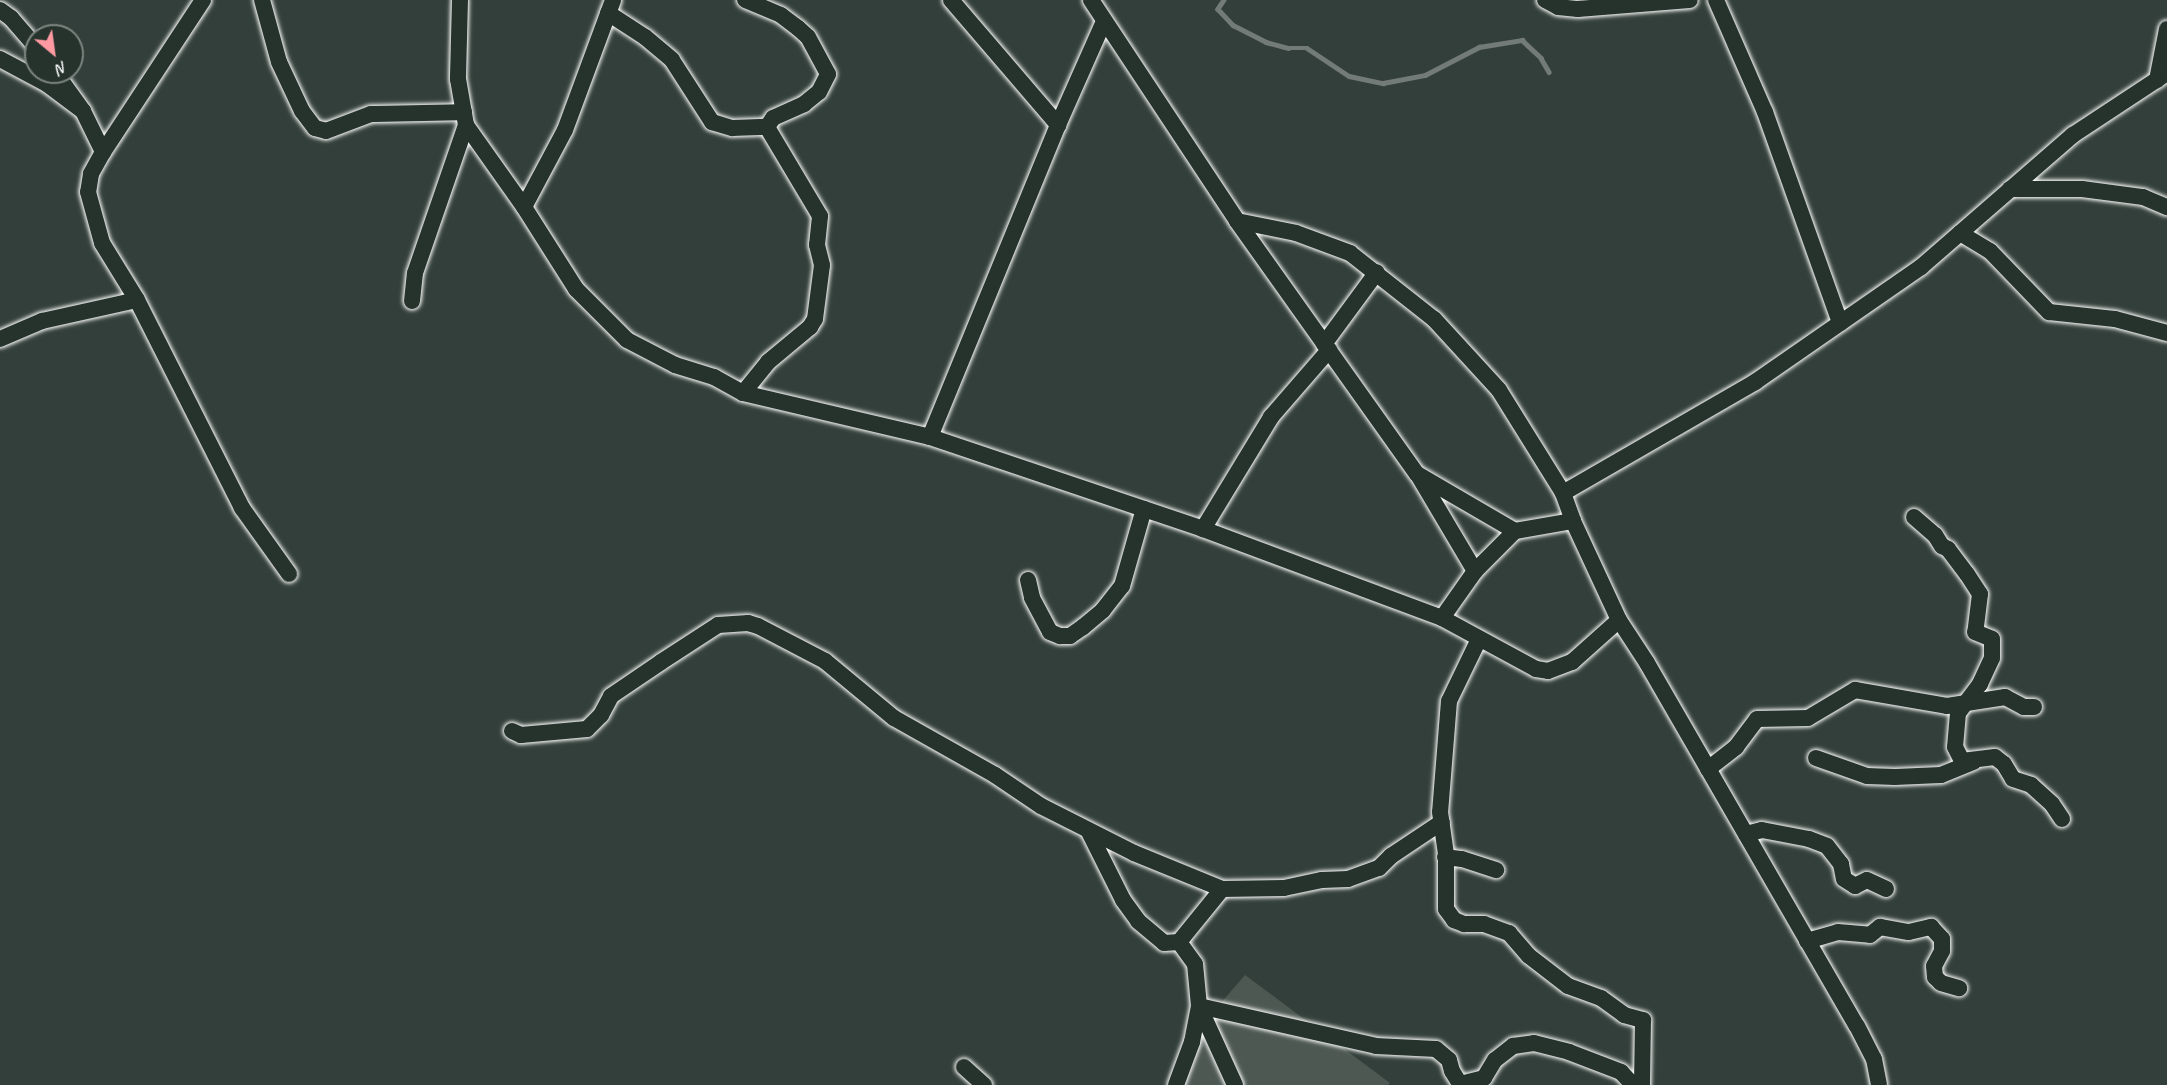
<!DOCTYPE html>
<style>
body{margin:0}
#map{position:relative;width:2167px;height:1085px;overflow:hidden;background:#333f3a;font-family:Caveat,sans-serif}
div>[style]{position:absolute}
.green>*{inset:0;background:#4d5853}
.stream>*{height:4.5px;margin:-2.25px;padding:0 2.25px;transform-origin:2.25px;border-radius:2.25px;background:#737b78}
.roads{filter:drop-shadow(0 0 2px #fff) drop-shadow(0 0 2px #fff)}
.minor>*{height:16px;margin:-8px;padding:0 8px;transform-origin:8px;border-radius:8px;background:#26332d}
span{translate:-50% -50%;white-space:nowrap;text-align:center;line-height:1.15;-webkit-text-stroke:6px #26332d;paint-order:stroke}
.north{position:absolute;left:24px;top:24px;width:60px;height:60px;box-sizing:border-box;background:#26332d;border:2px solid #7d8581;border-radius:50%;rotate:151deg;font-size:16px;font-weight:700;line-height:24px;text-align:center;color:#fff}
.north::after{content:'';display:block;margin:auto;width:21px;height:27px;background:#ff9aa2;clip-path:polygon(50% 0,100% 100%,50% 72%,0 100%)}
</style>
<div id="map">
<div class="green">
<i style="clip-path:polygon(1245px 975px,1390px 1083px,1388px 1085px,1182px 1085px,1181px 1049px)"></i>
</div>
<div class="stream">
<i style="left:1224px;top:0;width:11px;rotate:124deg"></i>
<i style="left:1218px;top:9px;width:22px;rotate:47deg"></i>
<i style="left:1233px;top:25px;width:37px;rotate:27deg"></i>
<i style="left:1266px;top:42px;width:23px;rotate:15deg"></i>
<i style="left:1288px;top:48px;width:19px"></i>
<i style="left:1307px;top:48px;width:50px;rotate:33.7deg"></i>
<i style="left:1349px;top:76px;width:35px;rotate:12deg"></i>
<i style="left:1383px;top:83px;width:43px;rotate:-10.8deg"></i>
<i style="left:1425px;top:75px;width:61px;rotate:-27.4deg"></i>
<i style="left:1479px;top:47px;width:44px;rotate:-9.2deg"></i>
<i style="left:1522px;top:40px;width:26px;rotate:43deg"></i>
<i style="left:1541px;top:58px;width:16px;rotate:60deg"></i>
</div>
<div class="roads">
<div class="minor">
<i style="left:203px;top:0;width:182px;rotate:123.3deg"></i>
<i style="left:103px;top:152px;width:25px;rotate:119deg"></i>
<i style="left:91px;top:174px;width:18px;rotate:99deg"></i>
<i style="left:88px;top:192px;width:53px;rotate:74.6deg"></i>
<i style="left:102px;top:243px;width:67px;rotate:58.4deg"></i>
<i style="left:137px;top:300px;width:233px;rotate:63.2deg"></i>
<i style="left:242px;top:508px;width:81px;rotate:54.5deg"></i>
<i style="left:262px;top:0;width:64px;rotate:74.7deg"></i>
<i style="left:279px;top:62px;width:54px;rotate:64.9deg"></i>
<i style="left:302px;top:111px;width:21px;rotate:53deg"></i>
<i style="left:315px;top:128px;width:11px;rotate:15deg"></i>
<i style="left:326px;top:131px;width:48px;rotate:-20.7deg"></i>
<i style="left:371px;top:114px;width:93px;rotate:-1.2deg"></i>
<i style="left:460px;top:0;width:79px;rotate:91.5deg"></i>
<i style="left:458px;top:79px;width:47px;rotate:80.1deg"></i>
<i style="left:466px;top:125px;width:100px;rotate:54.7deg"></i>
<i style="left:524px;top:207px;width:97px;rotate:57.6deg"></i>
<i style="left:576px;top:289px;width:72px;rotate:45deg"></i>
<i style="left:627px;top:340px;width:54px;rotate:27.5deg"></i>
<i style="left:675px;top:365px;width:41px;rotate:17.1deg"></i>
<i style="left:714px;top:377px;width:33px;rotate:29deg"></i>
<i style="left:743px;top:393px;width:192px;rotate:13.2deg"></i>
<i style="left:930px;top:437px;width:288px;rotate:18.6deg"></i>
<i style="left:1203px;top:529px;width:255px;rotate:20.4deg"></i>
<i style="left:1442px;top:618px;width:107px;rotate:28.5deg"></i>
<i style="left:1536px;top:669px;width:12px;rotate:9deg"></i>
<i style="left:1548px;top:671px;width:26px;rotate:-21deg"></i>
<i style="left:1572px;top:662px;width:63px;rotate:-41.8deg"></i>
<i style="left:951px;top:0;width:165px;rotate:49.4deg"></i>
<i style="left:1091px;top:0;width:265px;rotate:56.5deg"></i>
<i style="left:1237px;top:221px;width:310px;rotate:54.6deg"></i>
<i style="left:1417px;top:474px;width:113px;rotate:30.2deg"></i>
<i style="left:1515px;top:531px;width:59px;rotate:-9.8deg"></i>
<i style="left:1573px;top:521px;width:109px;rotate:65.1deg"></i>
<i style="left:1619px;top:620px;width:51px;rotate:56.9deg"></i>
<i style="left:1647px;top:663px;width:419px;rotate:60deg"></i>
<i style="left:1857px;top:1026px;width:37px;rotate:63deg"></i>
<i style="left:1874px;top:1059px;width:26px;rotate:79deg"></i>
<i style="left:1545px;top:0;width:15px;rotate:28deg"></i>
<i style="left:1558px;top:7px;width:20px;rotate:6deg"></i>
<i style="left:1578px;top:9px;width:112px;rotate:-4.6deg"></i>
<i style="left:1716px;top:0;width:122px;rotate:66.4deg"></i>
<i style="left:1765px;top:112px;width:224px;rotate:70.4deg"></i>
<i style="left:0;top:10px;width:14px;rotate:36deg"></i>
<i style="left:11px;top:18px;width:38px;rotate:49deg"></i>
<i style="left:608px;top:13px;width:44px;rotate:33deg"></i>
<i style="left:645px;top:37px;width:35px;rotate:40deg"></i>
<i style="left:672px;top:60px;width:74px;rotate:57.2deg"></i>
<i style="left:712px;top:122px;width:21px;rotate:17deg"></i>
<i style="left:732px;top:128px;width:35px;rotate:-2deg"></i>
<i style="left:0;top:59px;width:53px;rotate:28deg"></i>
<i style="left:47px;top:84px;width:45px;rotate:36.9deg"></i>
<i style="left:55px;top:72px;width:48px;rotate:54.3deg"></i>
<i style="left:83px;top:111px;width:46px;rotate:64deg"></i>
<i style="left:2157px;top:80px;width:52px;rotate:-78.9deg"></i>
<i style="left:2010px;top:189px;width:72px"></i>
<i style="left:2082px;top:189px;width:62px;rotate:7.5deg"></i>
<i style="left:2143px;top:197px;width:26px;rotate:23deg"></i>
<i style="left:524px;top:207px;width:87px;rotate:-62deg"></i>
<i style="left:565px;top:130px;width:139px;rotate:-69.7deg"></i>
<i style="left:1237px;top:221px;width:60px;rotate:11.5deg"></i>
<i style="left:1296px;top:233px;width:58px;rotate:20.3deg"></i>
<i style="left:1350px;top:253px;width:107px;rotate:38.2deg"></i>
<i style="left:1434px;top:319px;width:96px;rotate:47.5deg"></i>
<i style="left:1499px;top:390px;width:121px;rotate:58.1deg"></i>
<i style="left:1563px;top:493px;width:30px;rotate:70deg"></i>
<i style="left:1960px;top:233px;width:35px;rotate:31deg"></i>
<i style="left:1990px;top:251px;width:85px;rotate:46deg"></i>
<i style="left:2049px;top:312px;width:66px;rotate:6.1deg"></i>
<i style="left:2115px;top:319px;width:54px;rotate:15.1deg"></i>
<i style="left:412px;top:301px;width:28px;rotate:-84deg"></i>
<i style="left:415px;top:273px;width:157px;rotate:-71deg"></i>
<i style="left:0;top:339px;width:46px;rotate:-23.2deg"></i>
<i style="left:42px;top:321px;width:97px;rotate:-12.5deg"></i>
<i style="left:1324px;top:344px;width:89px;rotate:-53.6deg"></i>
<i style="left:743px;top:393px;width:40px;rotate:-51deg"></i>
<i style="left:768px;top:362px;width:55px;rotate:-39.8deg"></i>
<i style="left:810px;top:327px;width:9px;rotate:-58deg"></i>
<i style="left:815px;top:319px;width:54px;rotate:-82.6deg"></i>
<i style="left:822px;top:265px;width:21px;rotate:-104deg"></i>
<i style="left:817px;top:245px;width:29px;rotate:-84deg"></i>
<i style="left:820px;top:216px;width:104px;rotate:-120.8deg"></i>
<i style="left:767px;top:127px;width:11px;rotate:-56deg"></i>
<i style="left:773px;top:118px;width:34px;rotate:-24deg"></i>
<i style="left:804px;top:104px;width:19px;rotate:-39deg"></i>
<i style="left:819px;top:92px;width:20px;rotate:-63deg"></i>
<i style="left:828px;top:74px;width:42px;rotate:-118.4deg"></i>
<i style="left:808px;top:37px;width:13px;rotate:-138deg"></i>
<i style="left:798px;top:28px;width:21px;rotate:-143deg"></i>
<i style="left:781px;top:15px;width:39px;rotate:-157deg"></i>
<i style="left:930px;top:437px;width:337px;rotate:-67.7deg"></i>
<i style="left:1058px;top:125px;width:114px;rotate:-66.1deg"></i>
<i style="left:1418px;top:475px;width:112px;rotate:59.3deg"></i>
<i style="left:1563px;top:493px;width:222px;rotate:-30deg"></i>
<i style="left:1755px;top:382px;width:202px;rotate:-34.7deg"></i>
<i style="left:1921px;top:267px;width:201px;rotate:-41deg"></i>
<i style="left:2073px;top:135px;width:113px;rotate:-33.4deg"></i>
<i style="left:1914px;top:517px;width:28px;rotate:41deg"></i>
<i style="left:1935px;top:535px;width:13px;rotate:58deg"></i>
<i style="left:1942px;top:546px;width:7px;rotate:27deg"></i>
<i style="left:1948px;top:549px;width:31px;rotate:53deg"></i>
<i style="left:1967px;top:574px;width:24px;rotate:57deg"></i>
<i style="left:1980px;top:594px;width:38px;rotate:97deg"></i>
<i style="left:1975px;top:632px;width:18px;rotate:22deg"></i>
<i style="left:1992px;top:639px;width:19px;rotate:90deg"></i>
<i style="left:1992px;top:658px;width:29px;rotate:115deg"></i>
<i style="left:1980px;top:684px;width:36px;rotate:127deg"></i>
<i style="left:1958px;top:713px;width:34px;rotate:95deg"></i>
<i style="left:1955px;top:747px;width:16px;rotate:63deg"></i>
<i style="left:1962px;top:761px;width:33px;rotate:-7deg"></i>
<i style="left:1995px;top:757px;width:11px;rotate:38deg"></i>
<i style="left:2004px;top:764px;width:17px;rotate:59deg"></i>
<i style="left:2013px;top:779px;width:19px;rotate:18deg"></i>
<i style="left:2031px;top:785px;width:28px;rotate:42deg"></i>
<i style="left:2052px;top:804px;width:18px;rotate:56deg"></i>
<i style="left:1203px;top:529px;width:131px;rotate:-58.7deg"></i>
<i style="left:1271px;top:417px;width:89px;rotate:-49.1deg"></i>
<i style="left:1028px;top:580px;width:18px;rotate:77deg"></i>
<i style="left:1032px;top:598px;width:38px;rotate:62deg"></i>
<i style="left:1050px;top:632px;width:11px;rotate:22deg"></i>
<i style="left:1060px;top:636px;width:10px"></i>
<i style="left:1070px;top:636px;width:16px;rotate:-35deg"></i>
<i style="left:1083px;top:627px;width:26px;rotate:-40deg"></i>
<i style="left:1103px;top:610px;width:31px;rotate:-52deg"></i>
<i style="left:1122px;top:586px;width:80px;rotate:-74.1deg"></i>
<i style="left:1442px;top:618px;width:57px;rotate:-54.9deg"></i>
<i style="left:1475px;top:571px;width:57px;rotate:-45deg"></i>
<i style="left:1479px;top:639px;width:69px;rotate:115.8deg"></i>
<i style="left:1449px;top:701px;width:111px;rotate:94.6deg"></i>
<i style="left:1440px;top:812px;width:42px;rotate:81.9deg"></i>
<i style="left:1446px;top:854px;width:55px;rotate:90deg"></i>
<i style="left:1446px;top:909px;width:14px;rotate:54deg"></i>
<i style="left:1454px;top:920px;width:11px;rotate:22deg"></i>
<i style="left:1464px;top:924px;width:20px"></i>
<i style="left:1484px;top:924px;width:27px;rotate:20deg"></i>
<i style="left:1509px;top:933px;width:30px;rotate:49deg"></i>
<i style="left:1529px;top:956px;width:49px;rotate:37.6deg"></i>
<i style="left:1568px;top:986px;width:35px;rotate:20deg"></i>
<i style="left:1601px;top:998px;width:29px;rotate:36deg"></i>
<i style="left:1624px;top:1015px;width:20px;rotate:15deg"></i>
<i style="left:1643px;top:1020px;width:65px;rotate:90.9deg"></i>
<i style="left:512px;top:731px;width:10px;rotate:24deg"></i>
<i style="left:521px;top:735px;width:66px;rotate:-5.2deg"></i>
<i style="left:587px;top:729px;width:20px;rotate:-45deg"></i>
<i style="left:601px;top:715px;width:21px;rotate:-62deg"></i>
<i style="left:611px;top:696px;width:60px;rotate:-34.2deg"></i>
<i style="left:661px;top:662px;width:68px;rotate:-33deg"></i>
<i style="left:718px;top:625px;width:30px;rotate:-4deg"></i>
<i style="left:748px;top:623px;width:10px;rotate:17deg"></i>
<i style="left:758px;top:626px;width:76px;rotate:27.6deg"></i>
<i style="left:825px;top:661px;width:89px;rotate:39.6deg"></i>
<i style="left:894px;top:718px;width:116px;rotate:29.4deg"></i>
<i style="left:995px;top:775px;width:55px;rotate:34deg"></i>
<i style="left:1041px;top:806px;width:104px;rotate:26.8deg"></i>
<i style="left:1134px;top:853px;width:95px;rotate:22.2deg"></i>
<i style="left:1816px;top:758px;width:54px;rotate:19.4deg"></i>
<i style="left:1867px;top:776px;width:28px;rotate:2deg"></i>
<i style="left:1895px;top:777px;width:46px;rotate:-2.5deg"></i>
<i style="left:1941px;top:775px;width:35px;rotate:-22deg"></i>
<i style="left:1708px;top:769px;width:36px;rotate:-38deg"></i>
<i style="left:1736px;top:747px;width:35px;rotate:-53deg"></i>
<i style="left:1757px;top:719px;width:51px;rotate:-1.1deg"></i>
<i style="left:1808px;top:718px;width:55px;rotate:-30.8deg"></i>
<i style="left:1855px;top:690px;width:93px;rotate:9.9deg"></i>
<i style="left:1947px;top:706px;width:59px;rotate:-8.8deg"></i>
<i style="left:2005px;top:697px;width:21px;rotate:28deg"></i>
<i style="left:2024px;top:707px;width:10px"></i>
<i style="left:1088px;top:830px;width:78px;rotate:63.4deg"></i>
<i style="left:1123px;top:900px;width:26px;rotate:54deg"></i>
<i style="left:1138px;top:921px;width:34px;rotate:40deg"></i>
<i style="left:1164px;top:943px;width:15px;rotate:-4deg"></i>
<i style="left:1179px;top:942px;width:68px;rotate:-50.9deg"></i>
<i style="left:1222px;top:889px;width:62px;rotate:-0.9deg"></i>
<i style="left:1284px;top:888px;width:39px;rotate:-12deg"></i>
<i style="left:1322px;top:880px;width:26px;rotate:-2deg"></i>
<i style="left:1348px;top:879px;width:33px;rotate:-20deg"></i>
<i style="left:1379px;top:868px;width:17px;rotate:-45deg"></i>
<i style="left:1391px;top:856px;width:61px;rotate:-33.7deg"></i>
<i style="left:1746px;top:834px;width:16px;rotate:-14deg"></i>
<i style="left:1762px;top:830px;width:48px;rotate:10.8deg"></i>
<i style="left:1809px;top:839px;width:19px;rotate:21deg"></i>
<i style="left:1827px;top:846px;width:23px;rotate:52deg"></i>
<i style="left:1841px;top:864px;width:15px;rotate:79deg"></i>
<i style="left:1844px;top:879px;width:13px;rotate:32deg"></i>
<i style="left:1855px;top:886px;width:13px;rotate:-27deg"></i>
<i style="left:1867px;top:880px;width:21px;rotate:25deg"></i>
<i style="left:1445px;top:857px;width:17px;rotate:7deg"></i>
<i style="left:1462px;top:859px;width:36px;rotate:18deg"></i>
<i style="left:1807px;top:941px;width:32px;rotate:-16deg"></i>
<i style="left:1838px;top:932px;width:32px;rotate:5deg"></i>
<i style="left:1870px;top:935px;width:13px;rotate:-39deg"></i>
<i style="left:1880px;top:927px;width:29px;rotate:10deg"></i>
<i style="left:1909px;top:932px;width:23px;rotate:-13deg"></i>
<i style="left:1931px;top:927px;width:16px;rotate:47deg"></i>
<i style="left:1942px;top:939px;width:12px;rotate:90deg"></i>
<i style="left:1942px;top:951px;width:17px;rotate:118deg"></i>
<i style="left:1934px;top:966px;width:11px;rotate:85deg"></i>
<i style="left:1935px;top:977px;width:8px;rotate:45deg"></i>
<i style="left:1941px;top:983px;width:19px;rotate:16deg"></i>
<i style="left:1199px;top:1006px;width:181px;rotate:12.7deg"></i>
<i style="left:1376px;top:1046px;width:60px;rotate:2.9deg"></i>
<i style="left:1436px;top:1049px;width:17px;rotate:40deg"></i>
<i style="left:1449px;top:1060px;width:11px;rotate:75deg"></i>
<i style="left:1452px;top:1071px;width:15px;rotate:58deg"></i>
<i style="left:1460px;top:1084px;width:25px;rotate:-14deg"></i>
<i style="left:1484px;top:1078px;width:21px;rotate:-59deg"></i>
<i style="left:1495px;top:1060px;width:23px;rotate:-38deg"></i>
<i style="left:1513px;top:1046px;width:21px;rotate:-8deg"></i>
<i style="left:1534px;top:1043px;width:36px;rotate:14deg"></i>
<i style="left:1569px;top:1052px;width:56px;rotate:21deg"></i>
<i style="left:1621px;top:1072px;width:18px;rotate:47deg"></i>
<i style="left:1199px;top:1006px;width:87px;rotate:65.5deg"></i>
<i style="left:964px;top:1067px;width:27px;rotate:42deg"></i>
<i style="left:1176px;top:1085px;width:46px;rotate:-69.6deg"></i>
<i style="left:1192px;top:1042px;width:37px;rotate:-79deg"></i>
<i style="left:1199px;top:1006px;width:42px;rotate:-95.4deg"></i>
<i style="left:1195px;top:964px;width:27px;rotate:-126deg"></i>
</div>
</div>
<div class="north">N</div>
</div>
